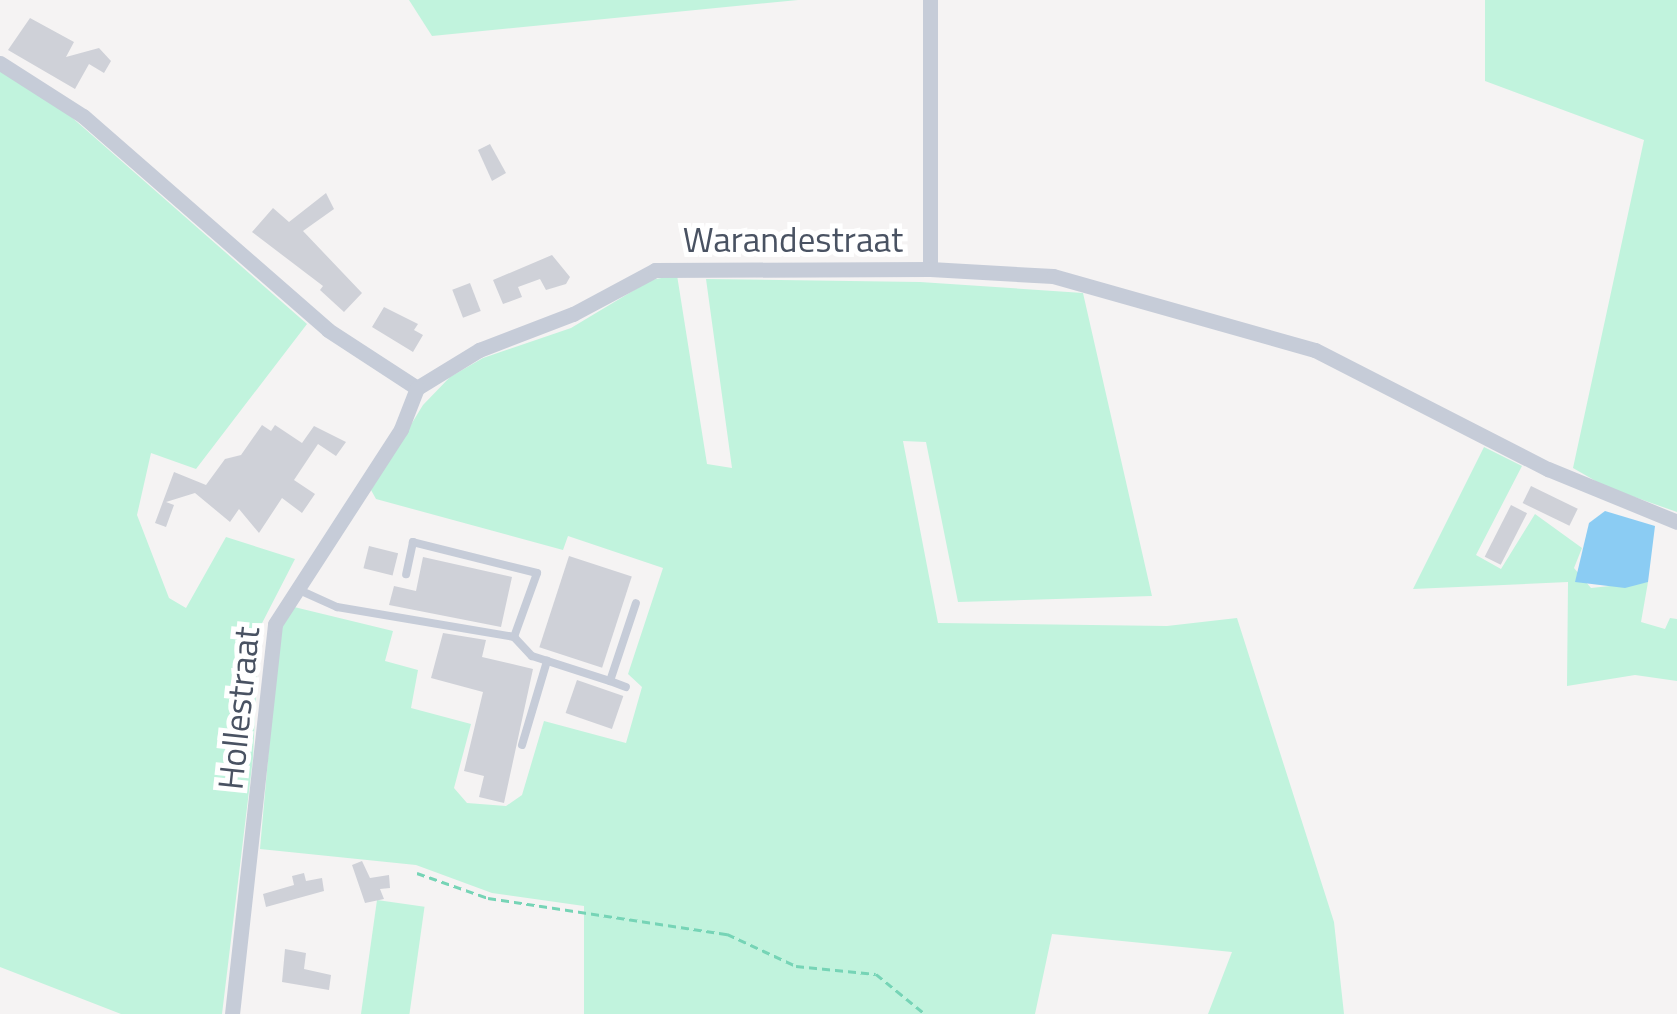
<!DOCTYPE html>
<style>
body{margin:0}
#map{position:relative;width:1677px;height:1014px;overflow:hidden;background:#f5f3f3;font-family:"Titillium Web",sans-serif}
div>[style]{position:absolute}
.green>*{inset:0;background:#c1f3dd;transform-origin:0 0}
.water>*{inset:0;background:#8bccf3}
.building>*{inset:0;background:#cfd1d8;transform-origin:0 0}
.path>*{height:2.5px;margin-top:-1.25px;transform-origin:0;background:repeating-linear-gradient(90deg,#76d4b6 0 8px,transparent 0 13px)}
.lane>*{height:8px;margin:-4px;padding:0 4px;transform-origin:4px;border-radius:4px;background:#c6ccd8}
.street>*{height:15px;margin:-7.5px;padding:0 7.5px;transform-origin:7.5px;border-radius:7.5px;background:#c6ccd8}
span{translate:-50% -50%;white-space:nowrap;text-align:center;line-height:1.15;-webkit-text-stroke:10px #fff;paint-order:stroke}
.street-label{font-size:35px;color:#495262}
</style>
<div id="map">
<div class="green">
<i style="clip-path:polygon(409px 0,798px 0,432px 36px)"></i>
<i style="clip-path:polygon(1485px 0,1677px 0,1677px 512px,1606px 487px,1573px 468px,1644px 140px,1485px 81px)"></i>
<i style="clip-path:polygon(0 71px,60px 107px,307px 324px,196px 469px,151px 453px,137px 515px,169px 598px,186px 608px,226px 537px,295px 559px,259px 629px,253px 758px,222px 1014px,121px 1014px,0 967px)"></i>
<i style="clip-path:polygon(677px 275px,707px 464px,732px 468px,706px 279px,920px 282px,1083px 293px,1152px 596px,958px 602px,926px 442px,903px 441px,938px 623px,1167px 626px,1237px 618px,1334px 922px,1344px 1014px,1208px 1014px,1232px 952px,1052px 934px,1035px 1014px,584px 1014px,584px 906px,492px 893px,416px 865px,260px 849px,279px 635px,290px 606px,393px 631px,385px 661px,418px 670px,411px 708px,471px 724px,454px 788px,467px 803px,506px 806px,522px 795px,544px 721px,626px 743px,642px 687px,628px 674px,663px 568px,568px 536px,563px 550px,376px 499px,371px 490px,423px 405px,450px 377px,483px 358px,571px 328px,651px 280px)"></i>
<i style="clip-path:polygon(1484px 447px,1522px 466px,1476px 555px,1501px 569px,1535px 514px,1582px 548px,1574px 568px,1591px 588px,1648px 582px,1641px 622px,1665px 629px,1670px 618px,1677px 619px,1677px 681px,1635px 675px,1567px 686px,1568px 582px,1413px 589px)"></i>
<i style="left:377px;top:900px;width:48px;height:115px;rotate:8deg"></i>
</div>
<div class="water">
<i style="clip-path:polygon(1605px 511px,1655px 526px,1648px 582px,1625px 588px,1575px 582px,1589px 523px)"></i>
</div>
<div class="building">
<i style="clip-path:polygon(30px 18px,74px 42px,66px 57px,99px 48px,111px 61px,104px 73px,89px 64px,75px 89px,8px 50px)"></i>
<i style="clip-path:polygon(490px 144px,506px 173px,492px 181px,478px 150px)"></i>
<i style="clip-path:polygon(326px 193px,334px 209px,303px 231px,362px 293px,344px 312px,320px 290px,323px 286px,252px 232px,273px 208px,289px 222px)"></i>
<i style="clip-path:polygon(552px 255px,570px 277px,566px 284px,546px 290px,540px 279px,518px 287px,522px 297px,503px 304px,493px 280px)"></i>
<i style="left:470px;top:283px;width:30px;height:19px;rotate:69deg"></i>
<i style="clip-path:polygon(384px 307px,418px 324px,414px 330px,423px 335px,413px 352px,372px 327px)"></i>
<i style="clip-path:polygon(262px 425px,271px 431px,275px 425px,302px 443px,314px 426px,346px 442px,336px 456px,318px 444px,294px 480px,315px 494px,302px 513px,282px 498px,259px 533px,239px 509px,230px 522px,195px 493px,166px 502px,174px 505px,166px 527px,155px 523px,174px 472px,206px 485px,225px 459px,241px 455px)"></i>
<i style="left:1531px;top:486px;width:52px;height:19px;rotate:26deg"></i>
<i style="left:1511px;top:505px;width:18px;height:58px;rotate:27deg"></i>
<i style="left:369px;top:546px;width:30px;height:23px;rotate:14deg"></i>
<i style="left:569px;top:556px;width:66px;height:96px;rotate:18deg"></i>
<i style="clip-path:polygon(423px 557px,512px 577px,501px 627px,389px 605px,394px 586px,416px 591px)"></i>
<i style="clip-path:polygon(443px 633px,486px 640px,482px 657px,533px 669px,504px 803px,479px 797px,484px 776px,464px 771px,483px 692px,431px 678px)"></i>
<i style="left:577px;top:680px;width:49px;height:35px;rotate:19deg"></i>
<i style="clip-path:polygon(362px 861px,370px 878px,389px 875px,390px 888px,380px 889px,384px 899px,365px 903px,352px 865px)"></i>
<i style="clip-path:polygon(304px 873px,306px 881px,322px 878px,324px 891px,266px 907px,263px 894px,294px 885px,292px 876px)"></i>
<i style="clip-path:polygon(285px 949px,306px 953px,304px 969px,331px 975px,329px 990px,282px 982px)"></i>
</div>
<div class="path">
<i style="left:417px;top:873px;width:75px;rotate:19.4deg"></i>
<i style="left:488px;top:898px;width:242px;rotate:8.6deg"></i>
<i style="left:727px;top:934px;width:76px;rotate:24.9deg"></i>
<i style="left:796px;top:966px;width:80px;rotate:5.7deg"></i>
<i style="left:876px;top:974px;width:63px;rotate:39.2deg"></i>
</div>
<div class="lane">
<i style="left:297px;top:589px;width:44px;rotate:24.2deg"></i>
<i style="left:337px;top:607px;width:180px;rotate:9.6deg"></i>
<i style="left:514px;top:637px;width:68px;rotate:-70.2deg"></i>
<i style="left:537px;top:573px;width:128px;rotate:-166deg"></i>
<i style="left:413px;top:542px;width:33px;rotate:102deg"></i>
<i style="left:514px;top:637px;width:26px;rotate:47deg"></i>
<i style="left:532px;top:656px;width:82px;rotate:17.8deg"></i>
<i style="left:610px;top:681px;width:82px;rotate:-71.6deg"></i>
<i style="left:610px;top:681px;width:17px;rotate:21deg"></i>
<i style="left:522px;top:745px;width:88px;rotate:-73.4deg"></i>
</div>
<div class="street">
<i style="left:930px;top:0;width:269px;rotate:90deg"></i>
<i style="left:0;top:63px;width:98px;rotate:32.6deg"></i>
<i style="left:83px;top:116px;width:325px;rotate:41.1deg"></i>
<i style="left:328px;top:330px;width:106px;rotate:33.1deg"></i>
<i style="left:417px;top:388px;width:73px;rotate:-31.5deg"></i>
<i style="left:479px;top:350px;width:101px;rotate:-21deg"></i>
<i style="left:573px;top:314px;width:93px;rotate:-28.2deg"></i>
<i style="left:655px;top:270px;width:275px;rotate:-0.2deg"></i>
<i style="left:930px;top:269px;width:123px;rotate:3.3deg"></i>
<i style="left:1053px;top:276px;width:272px;rotate:15.8deg"></i>
<i style="left:1315px;top:350px;width:262px;rotate:27.1deg"></i>
<i style="left:1548px;top:469px;width:139px;rotate:22.3deg"></i>
<i style="left:232px;top:1014px;width:392px;rotate:-83.7deg"></i>
<i style="left:275px;top:624px;width:232px;rotate:-57.1deg"></i>
<i style="left:401px;top:429px;width:44px;rotate:-68.7deg"></i>
</div>
<div class="street-label">
<span style="left:793px;top:239px">Warandestraat</span>
<span style="left:238px;top:708px;rotate:-84deg">Hollestraat</span>
</div>
</div>
